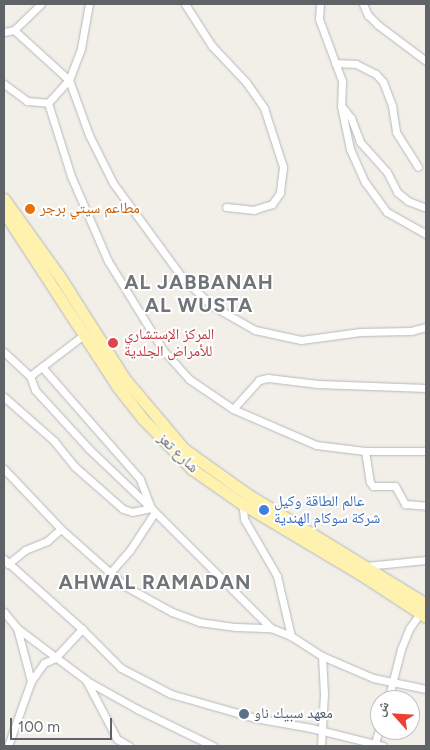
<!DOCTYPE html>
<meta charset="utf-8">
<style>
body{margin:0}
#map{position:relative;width:430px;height:750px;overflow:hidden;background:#f1efe8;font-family:Figtree,"Noto Naskh Arabic",sans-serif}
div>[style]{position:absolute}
.roads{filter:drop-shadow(0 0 1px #b5b8bc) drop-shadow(0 0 1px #b5b8bc)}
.minor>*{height:7px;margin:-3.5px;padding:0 3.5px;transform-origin:3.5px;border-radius:3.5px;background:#fff}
.primary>*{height:11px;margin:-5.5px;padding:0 5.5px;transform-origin:5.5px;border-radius:5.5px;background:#fff2af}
.dots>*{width:14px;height:14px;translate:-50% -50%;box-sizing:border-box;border:2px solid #fff;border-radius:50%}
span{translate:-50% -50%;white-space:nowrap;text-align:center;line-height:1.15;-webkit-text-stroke:4px #fff;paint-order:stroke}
.food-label{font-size:15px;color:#c56008}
.left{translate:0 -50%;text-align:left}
.health-label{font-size:15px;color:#be3a42}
.street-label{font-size:15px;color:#5f6368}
.shop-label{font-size:15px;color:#366cbe}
.service-label{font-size:15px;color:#4e5e75}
.district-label{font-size:20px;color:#70757a;font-weight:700;letter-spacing:1px}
.frame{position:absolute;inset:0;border:5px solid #5f6368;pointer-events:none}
.north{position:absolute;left:370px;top:690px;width:50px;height:50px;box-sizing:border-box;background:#fff;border:1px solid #bfc1c3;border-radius:50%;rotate:296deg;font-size:14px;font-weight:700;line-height:20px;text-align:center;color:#5f6368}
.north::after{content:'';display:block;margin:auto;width:18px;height:22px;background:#ea4335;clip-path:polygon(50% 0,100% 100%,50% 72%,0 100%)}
.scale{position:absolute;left:10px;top:718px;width:102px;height:22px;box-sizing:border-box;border:2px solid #5f6368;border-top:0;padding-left:6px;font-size:15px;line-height:18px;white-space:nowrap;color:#5f6368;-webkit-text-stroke:4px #fff;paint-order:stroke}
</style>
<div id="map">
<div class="roads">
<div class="minor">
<i style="left:185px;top:4px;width:50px;rotate:57.3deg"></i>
<i style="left:212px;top:46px;width:50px;rotate:46.6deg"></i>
<i style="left:246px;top:82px;width:32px;rotate:55deg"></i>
<i style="left:264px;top:108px;width:62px;rotate:72.1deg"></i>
<i style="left:283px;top:167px;width:26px;rotate:97deg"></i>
<i style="left:280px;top:193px;width:14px;rotate:126deg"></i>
<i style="left:272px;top:204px;width:19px;rotate:162deg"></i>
<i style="left:254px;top:210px;width:28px;rotate:-174deg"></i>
<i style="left:320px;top:4px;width:15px;rotate:94deg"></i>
<i style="left:319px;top:19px;width:66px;rotate:69.6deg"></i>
<i style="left:342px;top:81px;width:25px;rotate:92deg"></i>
<i style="left:341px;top:106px;width:44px;rotate:78.2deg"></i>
<i style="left:350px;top:149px;width:36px;rotate:66deg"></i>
<i style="left:365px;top:182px;width:37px;rotate:54deg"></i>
<i style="left:387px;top:212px;width:45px;rotate:29.4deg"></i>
<i style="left:363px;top:4px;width:12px;rotate:66deg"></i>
<i style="left:368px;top:15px;width:14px;rotate:45deg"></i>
<i style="left:378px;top:25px;width:60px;rotate:36.9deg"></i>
<i style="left:14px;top:30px;width:74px;rotate:42.3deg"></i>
<i style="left:69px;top:80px;width:59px;rotate:70deg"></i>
<i style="left:89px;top:135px;width:54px;rotate:63.4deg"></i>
<i style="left:113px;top:183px;width:115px;rotate:53.8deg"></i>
<i style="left:181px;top:276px;width:42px;rotate:44deg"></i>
<i style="left:211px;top:305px;width:51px;rotate:29.6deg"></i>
<i style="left:255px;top:330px;width:47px;rotate:12.3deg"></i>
<i style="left:301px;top:340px;width:60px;rotate:-7.7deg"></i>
<i style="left:360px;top:332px;width:51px;rotate:-1.1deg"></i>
<i style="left:411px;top:331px;width:16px;rotate:-15deg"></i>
<i style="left:4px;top:32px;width:10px;rotate:-11deg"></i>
<i style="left:14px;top:30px;width:37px;rotate:-44deg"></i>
<i style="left:335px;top:63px;width:21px;rotate:3deg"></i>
<i style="left:356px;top:64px;width:22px;rotate:27deg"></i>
<i style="left:376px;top:74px;width:11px;rotate:49deg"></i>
<i style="left:383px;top:82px;width:26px;rotate:69deg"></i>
<i style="left:392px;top:106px;width:26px;rotate:81deg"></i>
<i style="left:396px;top:132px;width:41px;rotate:57.8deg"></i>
<i style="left:4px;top:84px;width:29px;rotate:36deg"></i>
<i style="left:27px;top:101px;width:21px;rotate:5deg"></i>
<i style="left:48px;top:103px;width:31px;rotate:-48deg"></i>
<i style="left:69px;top:80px;width:34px;rotate:-69deg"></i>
<i style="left:81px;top:48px;width:45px;rotate:-79.7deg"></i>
<i style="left:48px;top:103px;width:77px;rotate:72.5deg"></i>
<i style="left:71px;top:176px;width:93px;rotate:66.5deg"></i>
<i style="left:108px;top:261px;width:105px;rotate:58.3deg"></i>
<i style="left:163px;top:350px;width:39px;rotate:48deg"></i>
<i style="left:189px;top:379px;width:53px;rotate:34.3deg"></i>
<i style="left:233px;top:409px;width:90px;rotate:23.4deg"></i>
<i style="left:316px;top:445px;width:49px;rotate:7deg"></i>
<i style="left:365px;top:451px;width:61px"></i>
<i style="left:343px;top:108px;width:13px;rotate:51deg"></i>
<i style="left:351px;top:118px;width:26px;rotate:69deg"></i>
<i style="left:360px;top:142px;width:40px;rotate:48deg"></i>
<i style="left:387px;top:172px;width:22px;rotate:63deg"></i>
<i style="left:397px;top:192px;width:14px;rotate:39deg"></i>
<i style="left:408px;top:201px;width:19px;rotate:21deg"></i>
<i style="left:4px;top:352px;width:35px;rotate:43deg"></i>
<i style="left:30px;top:376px;width:15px;rotate:70deg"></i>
<i style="left:35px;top:390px;width:80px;rotate:47.5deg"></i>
<i style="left:89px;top:449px;width:86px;rotate:43.6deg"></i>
<i style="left:151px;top:508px;width:170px;rotate:45deg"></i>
<i style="left:30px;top:376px;width:69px;rotate:-37.4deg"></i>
<i style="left:4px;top:397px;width:67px;rotate:41.3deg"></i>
<i style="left:54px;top:441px;width:32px;rotate:51deg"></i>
<i style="left:74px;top:466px;width:65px;rotate:41.3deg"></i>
<i style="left:123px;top:509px;width:9px;rotate:18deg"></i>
<i style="left:132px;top:512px;width:19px;rotate:-12deg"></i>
<i style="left:151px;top:508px;width:31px;rotate:-111deg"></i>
<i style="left:140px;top:479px;width:149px;rotate:-131.2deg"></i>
<i style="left:233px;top:409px;width:39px;rotate:-48deg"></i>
<i style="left:259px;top:380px;width:9px;rotate:-13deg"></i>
<i style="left:268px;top:378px;width:50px;rotate:6.8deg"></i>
<i style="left:318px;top:384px;width:108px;rotate:2.1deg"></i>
<i style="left:365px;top:451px;width:31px;rotate:81deg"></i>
<i style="left:370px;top:482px;width:5px;rotate:53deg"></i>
<i style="left:373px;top:486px;width:22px"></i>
<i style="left:395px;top:486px;width:21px;rotate:61deg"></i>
<i style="left:405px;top:504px;width:21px;rotate:5deg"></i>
<i style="left:4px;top:469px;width:83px;rotate:46.5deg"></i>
<i style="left:61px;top:529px;width:86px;rotate:41.7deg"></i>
<i style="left:125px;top:586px;width:54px;rotate:29deg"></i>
<i style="left:172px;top:612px;width:29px;rotate:20deg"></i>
<i style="left:199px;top:622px;width:37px;rotate:8deg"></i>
<i style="left:236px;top:627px;width:35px;rotate:2deg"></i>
<i style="left:271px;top:628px;width:22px;rotate:22deg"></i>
<i style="left:291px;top:636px;width:37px;rotate:33deg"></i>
<i style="left:322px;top:656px;width:56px;rotate:23.3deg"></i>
<i style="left:373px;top:678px;width:54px;rotate:11.7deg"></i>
<i style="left:242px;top:502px;width:17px;rotate:83deg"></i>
<i style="left:244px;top:519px;width:66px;rotate:59.9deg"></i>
<i style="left:277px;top:576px;width:62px;rotate:76.9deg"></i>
<i style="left:4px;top:559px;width:105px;rotate:41.9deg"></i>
<i style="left:82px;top:629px;width:55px;rotate:45deg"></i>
<i style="left:121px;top:668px;width:56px;rotate:27.5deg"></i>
<i style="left:171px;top:694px;width:87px;rotate:15.9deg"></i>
<i style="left:255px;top:718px;width:57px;rotate:10.1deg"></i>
<i style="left:311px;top:728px;width:74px;rotate:14deg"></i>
<i style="left:8px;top:564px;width:22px;rotate:-39deg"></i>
<i style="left:25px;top:550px;width:24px;rotate:-22deg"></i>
<i style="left:47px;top:541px;width:18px;rotate:-41deg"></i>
<i style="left:366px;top:566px;width:60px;rotate:-5.7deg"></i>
<i style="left:110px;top:573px;width:30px;rotate:-49deg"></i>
<i style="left:130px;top:550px;width:45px;rotate:-56.7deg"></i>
<i style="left:4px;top:612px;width:21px;rotate:51deg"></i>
<i style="left:17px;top:628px;width:86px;rotate:37deg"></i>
<i style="left:86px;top:680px;width:67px;rotate:62.3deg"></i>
<i style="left:117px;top:739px;width:14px;rotate:30deg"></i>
<i style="left:17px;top:628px;width:55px;rotate:75.2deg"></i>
<i style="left:87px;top:681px;width:57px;rotate:29.2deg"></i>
<i style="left:137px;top:709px;width:85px;rotate:26deg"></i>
<i style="left:388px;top:700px;width:53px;rotate:-75.7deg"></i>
<i style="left:401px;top:649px;width:22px;rotate:-68deg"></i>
<i style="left:409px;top:629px;width:19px;rotate:-55deg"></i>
<i style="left:8px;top:746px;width:69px;rotate:-70.5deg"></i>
<i style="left:31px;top:681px;width:22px;rotate:-54deg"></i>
<i style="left:44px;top:663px;width:12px;rotate:-24deg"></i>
<i style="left:55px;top:658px;width:40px;rotate:-47deg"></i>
<i style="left:321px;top:746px;width:52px;rotate:-86.7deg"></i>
<i style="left:324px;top:694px;width:38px;rotate:-93deg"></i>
<i style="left:374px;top:746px;width:21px;rotate:-73deg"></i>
</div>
<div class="primary">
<i style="left:4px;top:199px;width:96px;rotate:54.3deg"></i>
<i style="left:60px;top:277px;width:120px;rotate:57.6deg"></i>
<i style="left:124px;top:378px;width:93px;rotate:49.8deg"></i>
<i style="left:184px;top:449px;width:77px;rotate:35.5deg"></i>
<i style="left:247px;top:494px;width:210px;rotate:31.6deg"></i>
<i style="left:4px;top:212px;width:207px;rotate:57deg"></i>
<i style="left:117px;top:386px;width:42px;rotate:51.8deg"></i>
<i style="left:143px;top:419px;width:70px;rotate:45.6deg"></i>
<i style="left:192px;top:469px;width:60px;rotate:34.8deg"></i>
<i style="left:241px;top:503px;width:139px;rotate:30.8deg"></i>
<i style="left:360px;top:574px;width:79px;rotate:33.1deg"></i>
</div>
</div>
<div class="dots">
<i style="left:30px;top:209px;background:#e8710a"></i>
<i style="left:113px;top:343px;background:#e0444e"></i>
<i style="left:264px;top:510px;background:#3f7fe0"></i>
<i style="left:244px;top:714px;background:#5c6f8a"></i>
</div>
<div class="food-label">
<span class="left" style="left:40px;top:209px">مطاعم سيتي برجر</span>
</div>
<div class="health-label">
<span class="left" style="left:124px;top:343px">المركز الإستشاري<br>للأمراض الجلدية</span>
</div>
<div class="street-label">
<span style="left:178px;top:453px;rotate:44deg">شارع تعز</span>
</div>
<div class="shop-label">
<span class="left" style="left:274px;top:510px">عالم الطاقة وكيل<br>شركة سوكام الهندية</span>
</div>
<div class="service-label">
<span class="left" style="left:254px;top:714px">معهد سبيك ناو</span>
</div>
<div class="district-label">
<span style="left:199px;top:294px">AL JABBANAH<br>AL WUSTA</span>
<span style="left:155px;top:582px">AHWAL RAMADAN</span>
</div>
<div class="frame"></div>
<div class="north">ش</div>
<div class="scale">100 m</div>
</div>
